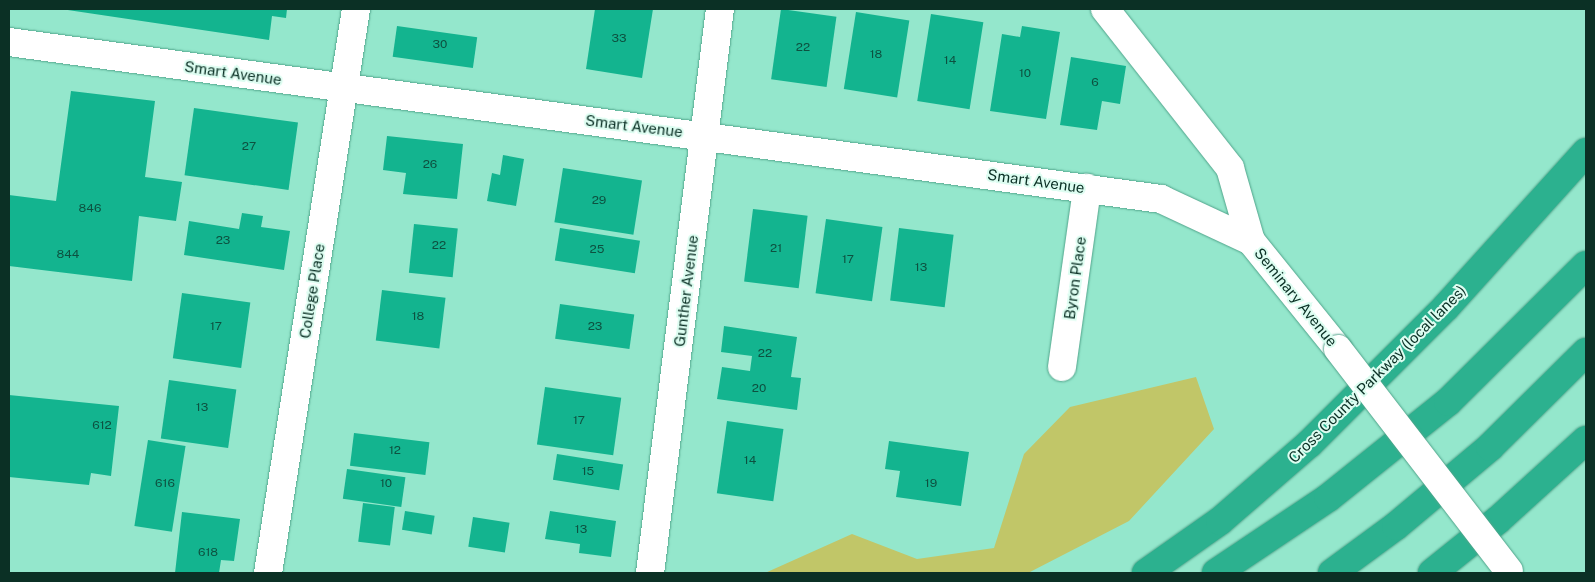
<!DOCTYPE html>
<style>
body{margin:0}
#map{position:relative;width:1595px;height:582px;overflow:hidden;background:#94e7cc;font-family:"Public Sans",sans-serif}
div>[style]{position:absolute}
.green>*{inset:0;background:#c1c668}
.building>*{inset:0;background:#13b48f;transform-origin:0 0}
.roads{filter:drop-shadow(0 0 1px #51a48b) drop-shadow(0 0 1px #51a48b)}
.minor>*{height:28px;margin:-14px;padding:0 14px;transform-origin:14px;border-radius:14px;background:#fff}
.highway>*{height:28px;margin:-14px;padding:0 14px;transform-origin:14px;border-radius:14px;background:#2cb18f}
.bridges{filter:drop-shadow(0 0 1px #51a48b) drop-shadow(0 0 1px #51a48b)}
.minor-bridge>*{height:28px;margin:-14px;padding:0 14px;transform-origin:14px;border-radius:14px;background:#fff}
span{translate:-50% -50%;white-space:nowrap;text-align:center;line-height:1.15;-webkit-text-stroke:4px #ddfdf1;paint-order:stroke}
.number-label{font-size:12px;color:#0d5140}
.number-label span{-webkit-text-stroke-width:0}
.street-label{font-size:15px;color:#0b3025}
.frame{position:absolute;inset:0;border:10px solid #0b3025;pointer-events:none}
</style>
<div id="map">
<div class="green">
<i style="clip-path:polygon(1196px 377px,1214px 429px,1129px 521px,1028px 573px,765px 573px,852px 534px,917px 559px,994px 548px,1024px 454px,1070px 407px)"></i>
</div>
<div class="building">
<i style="clip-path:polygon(61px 9px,287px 9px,286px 18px,272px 16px,269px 40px)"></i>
<i style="clip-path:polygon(595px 9px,653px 9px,642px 78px,586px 69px)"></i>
<i style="left:781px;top:9px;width:56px;height:71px;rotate:8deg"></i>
<i style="left:856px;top:12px;width:54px;height:78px;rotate:9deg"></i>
<i style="left:931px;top:14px;width:53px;height:88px;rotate:9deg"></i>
<i style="left:397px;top:26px;width:81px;height:31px;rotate:8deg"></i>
<i style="clip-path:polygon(1022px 26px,1060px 32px,1046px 119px,990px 111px,1002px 34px,1020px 37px)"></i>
<i style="clip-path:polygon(1071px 57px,1126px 66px,1120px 104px,1102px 101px,1097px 130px,1060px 125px)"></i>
<i style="clip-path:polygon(71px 91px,155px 101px,145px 177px,182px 182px,176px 221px,139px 216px,132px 281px,9px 266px,9px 195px,56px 201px)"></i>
<i style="left:194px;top:108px;width:105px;height:68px;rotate:8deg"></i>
<i style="clip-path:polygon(387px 136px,463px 144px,457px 199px,403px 194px,406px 173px,383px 170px)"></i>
<i style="clip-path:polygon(503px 155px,524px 159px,516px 206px,487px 201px,492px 173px,500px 175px)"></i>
<i style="left:563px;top:168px;width:80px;height:55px;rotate:9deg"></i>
<i style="left:753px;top:209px;width:55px;height:73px;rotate:7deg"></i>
<i style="clip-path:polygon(242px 213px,263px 216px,261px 227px,290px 231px,284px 270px,184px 255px,189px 221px,239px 229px)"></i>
<i style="left:826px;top:219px;width:57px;height:75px;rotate:8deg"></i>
<i style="left:414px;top:224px;width:44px;height:49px;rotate:6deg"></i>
<i style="left:560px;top:228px;width:81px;height:33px;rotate:9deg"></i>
<i style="left:899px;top:228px;width:55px;height:73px;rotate:7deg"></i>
<i style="left:382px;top:290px;width:64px;height:51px;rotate:7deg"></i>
<i style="left:182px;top:293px;width:69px;height:66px;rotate:8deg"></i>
<i style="left:560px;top:304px;width:75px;height:35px;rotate:8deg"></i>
<i style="clip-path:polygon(724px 326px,797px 337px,791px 377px,801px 378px,797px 410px,717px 399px,722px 367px,750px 371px,752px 356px,721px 352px)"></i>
<i style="left:169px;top:380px;width:68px;height:59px;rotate:8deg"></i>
<i style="left:545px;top:387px;width:77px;height:58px;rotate:8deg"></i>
<i style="clip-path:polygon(9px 395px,119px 406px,111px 476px,91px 473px,89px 485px,9px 477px)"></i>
<i style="left:727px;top:421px;width:57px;height:73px;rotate:8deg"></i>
<i style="left:354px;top:433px;width:76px;height:33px;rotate:7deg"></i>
<i style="left:148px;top:440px;width:38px;height:87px;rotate:9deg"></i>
<i style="clip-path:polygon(889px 441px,969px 452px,961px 506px,896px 497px,900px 471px,885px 469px)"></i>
<i style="left:557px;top:454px;width:67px;height:26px;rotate:9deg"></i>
<i style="left:347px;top:469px;width:59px;height:30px;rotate:8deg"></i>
<i style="left:363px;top:503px;width:32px;height:39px;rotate:7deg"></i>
<i style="left:405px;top:511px;width:30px;height:19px;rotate:9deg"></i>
<i style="clip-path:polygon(550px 511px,616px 521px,611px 557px,579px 553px,580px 544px,545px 539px)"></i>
<i style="clip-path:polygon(182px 512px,240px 519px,234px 561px,221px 560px,219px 573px,175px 573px)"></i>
<i style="left:473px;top:517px;width:37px;height:30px;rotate:9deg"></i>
</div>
<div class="roads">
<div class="minor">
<i style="left:1105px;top:9px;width:202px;rotate:51.8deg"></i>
<i style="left:1230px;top:168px;width:76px;rotate:74deg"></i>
<i style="left:1251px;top:241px;width:139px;rotate:51.1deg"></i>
<i style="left:9px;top:42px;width:1163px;rotate:7.76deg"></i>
<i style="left:1161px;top:199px;width:99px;rotate:25deg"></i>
<i style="left:1062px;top:367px;width:181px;rotate:-82deg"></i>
<i style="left:268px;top:573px;width:571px;rotate:-81.13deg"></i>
<i style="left:650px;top:573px;width:568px;rotate:-82.93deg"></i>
</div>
<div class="highway">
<i style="left:1146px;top:573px;width:90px;rotate:-35.1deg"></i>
<i style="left:1220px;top:521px;width:118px;rotate:-40.9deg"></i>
<i style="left:1309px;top:444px;width:194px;rotate:-45deg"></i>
<i style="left:1446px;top:307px;width:209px;rotate:-47.9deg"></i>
<i style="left:1216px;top:573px;width:135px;rotate:-33.8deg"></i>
<i style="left:1328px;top:498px;width:154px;rotate:-38.7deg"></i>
<i style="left:1448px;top:402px;width:194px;rotate:-44.8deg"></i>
<i style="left:1332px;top:573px;width:79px;rotate:-36.3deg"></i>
<i style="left:1396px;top:526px;width:123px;rotate:-40deg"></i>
<i style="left:1490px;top:447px;width:135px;rotate:-44.7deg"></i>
<i style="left:1432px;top:573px;width:85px;rotate:-38.8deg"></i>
<i style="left:1498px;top:520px;width:119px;rotate:-42.3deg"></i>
</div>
</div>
<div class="bridges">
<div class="minor-bridge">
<i style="left:1338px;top:349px;width:280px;rotate:52.4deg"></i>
</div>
</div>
<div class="number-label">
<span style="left:619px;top:39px">33</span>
<span style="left:440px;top:45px">30</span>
<span style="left:803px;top:48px">22</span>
<span style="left:876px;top:55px">18</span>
<span style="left:950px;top:61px">14</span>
<span style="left:1025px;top:74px">10</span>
<span style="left:1095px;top:83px">6</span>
<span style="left:249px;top:147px">27</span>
<span style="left:430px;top:165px">26</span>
<span style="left:599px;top:201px">29</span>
<span style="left:90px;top:209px">846</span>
<span style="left:223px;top:241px">23</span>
<span style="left:439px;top:246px">22</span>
<span style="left:776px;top:249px">21</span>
<span style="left:597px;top:250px">25</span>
<span style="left:68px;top:255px">844</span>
<span style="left:848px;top:260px">17</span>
<span style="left:921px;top:268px">13</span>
<span style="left:418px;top:317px">18</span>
<span style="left:216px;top:327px">17</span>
<span style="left:595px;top:327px">23</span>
<span style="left:765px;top:354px">22</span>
<span style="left:759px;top:389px">20</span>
<span style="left:202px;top:408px">13</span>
<span style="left:579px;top:421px">17</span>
<span style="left:102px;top:426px">612</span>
<span style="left:395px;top:451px">12</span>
<span style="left:750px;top:461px">14</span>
<span style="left:588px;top:472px">15</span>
<span style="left:165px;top:484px">616</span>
<span style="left:386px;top:484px">10</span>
<span style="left:931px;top:484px">19</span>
<span style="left:581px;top:530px">13</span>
<span style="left:208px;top:553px">618</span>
</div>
<div class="street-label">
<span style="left:233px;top:73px;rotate:8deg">Smart Avenue</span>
<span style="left:634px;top:126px;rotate:7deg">Smart Avenue</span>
<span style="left:1036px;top:181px;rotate:8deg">Smart Avenue</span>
<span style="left:1075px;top:278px;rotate:-82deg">Byron Place</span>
<span style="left:312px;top:291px;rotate:-81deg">College Place</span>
<span style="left:686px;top:291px;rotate:-83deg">Gunther Avenue</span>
<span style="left:1296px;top:297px;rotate:51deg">Seminary Avenue</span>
<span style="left:1377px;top:374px;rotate:-45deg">Cross County Parkway (local lanes)</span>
</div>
<div class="frame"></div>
</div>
